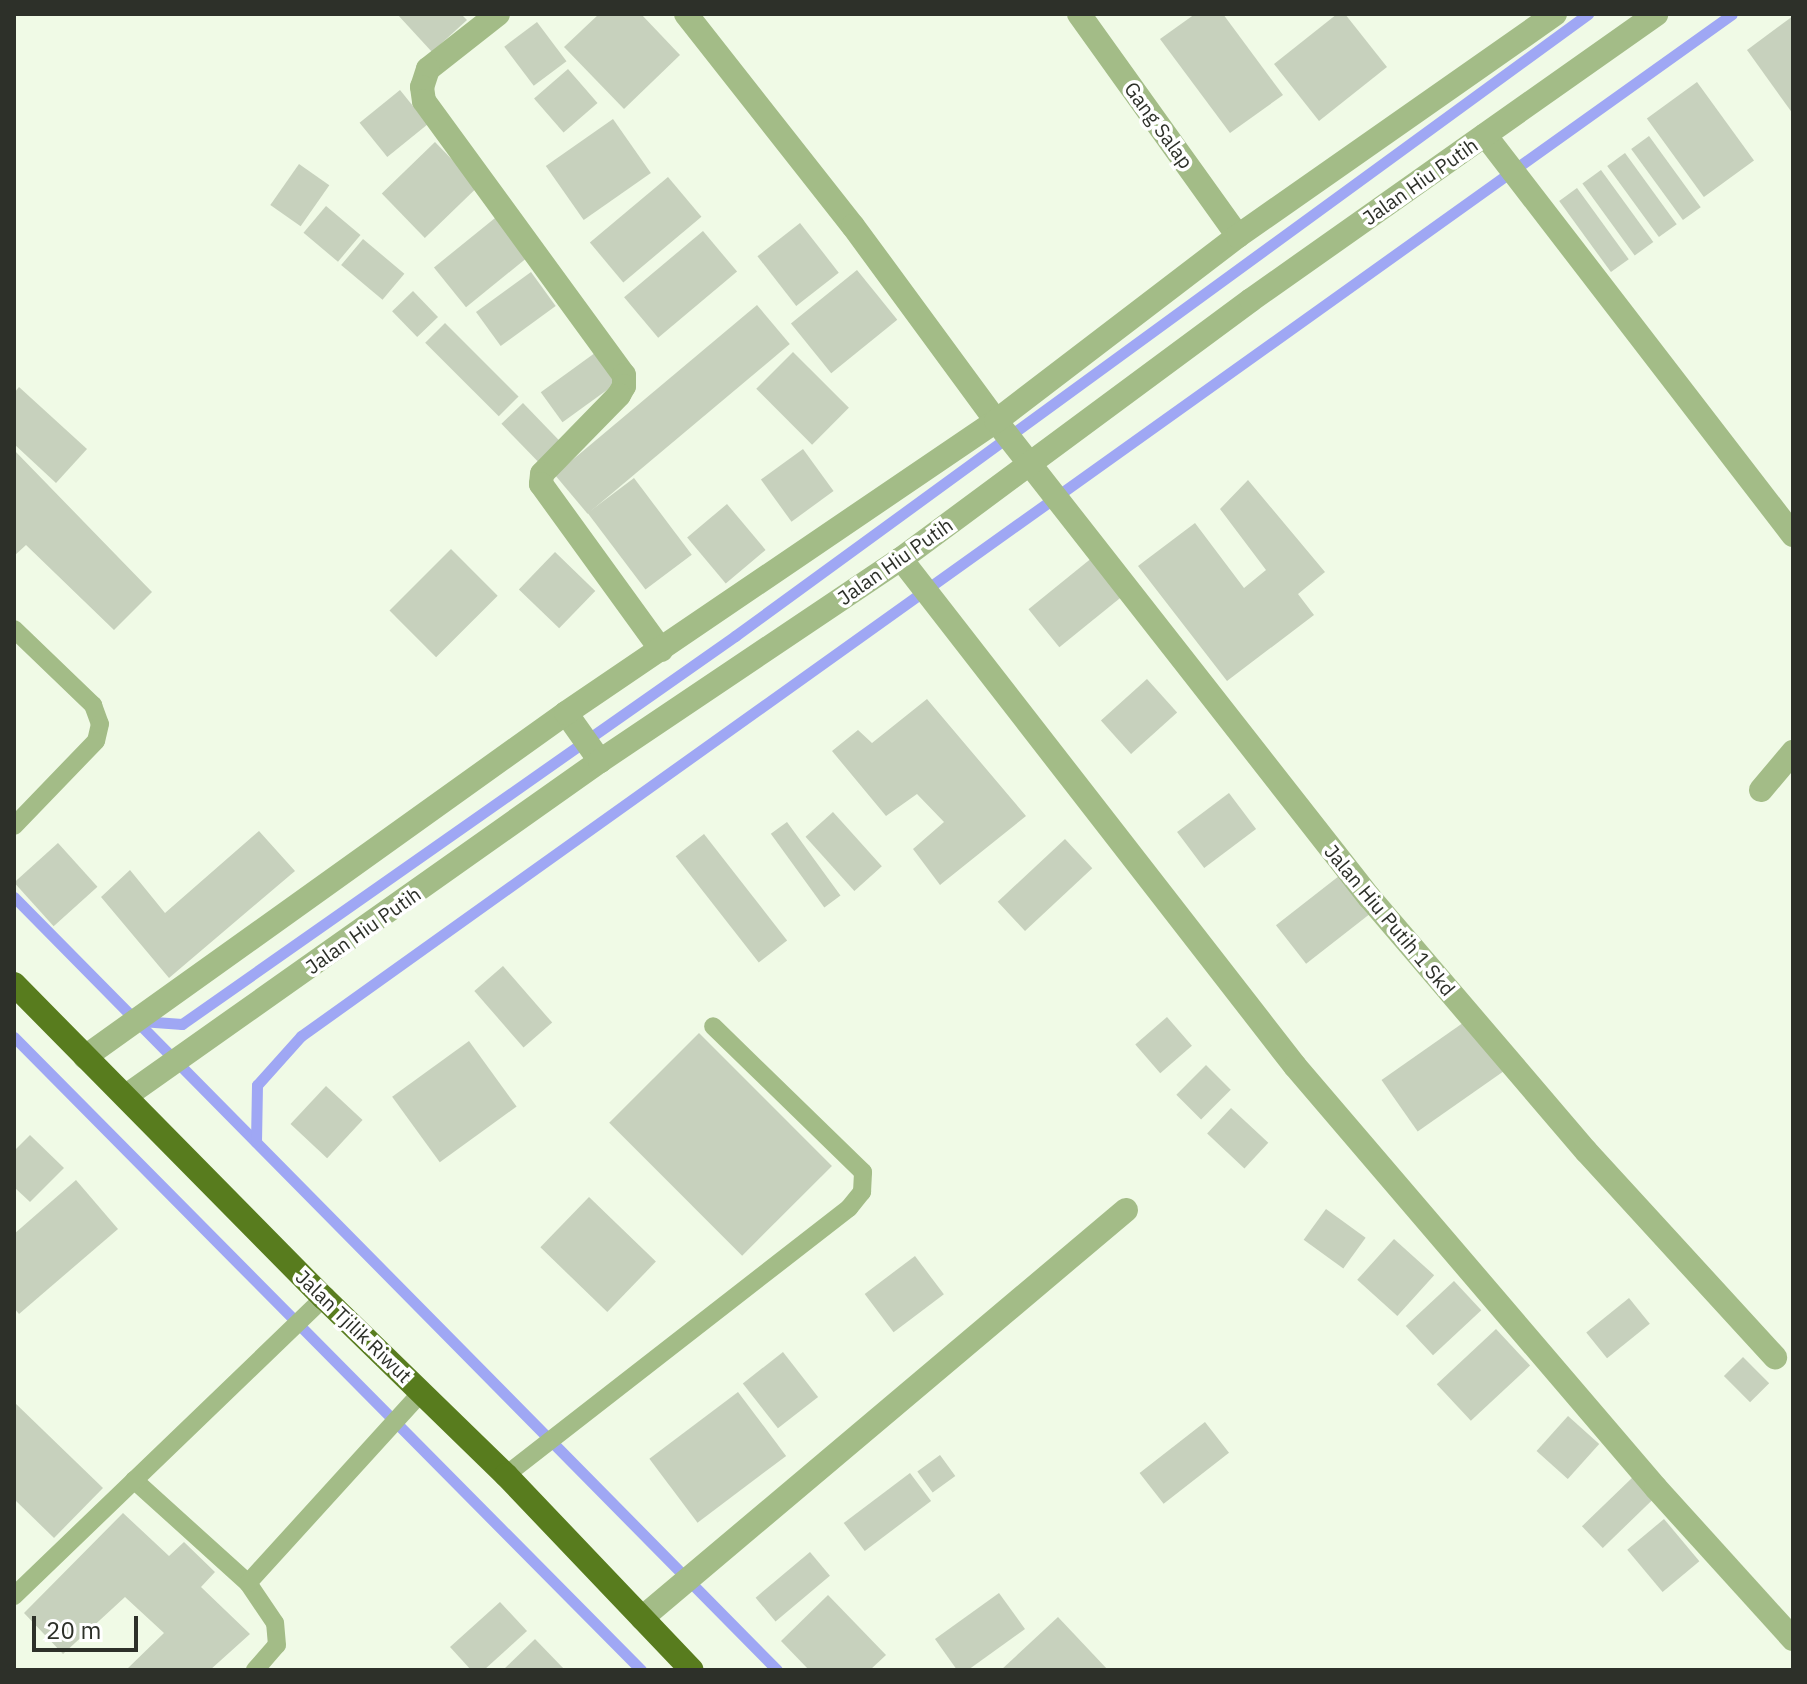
<!DOCTYPE html>
<style>
body{margin:0}
#map{position:relative;width:1807px;height:1684px;overflow:hidden;background:#f0fae6;font-family:"IBM Plex Sans",sans-serif}
div>[style]{position:absolute}
.stream>*{height:11px;margin:-5.5px;padding:0 5.5px;transform-origin:5.5px;border-radius:5.5px;background:#9fa7f4}
.building>*{inset:0;background:#c7d1bd;transform-origin:0 0}
.service>*{height:18px;margin:-9px;padding:0 9px;transform-origin:9px;border-radius:9px;background:#a3bc87}
.minor>*{height:24px;margin:-12px;padding:0 12px;transform-origin:12px;border-radius:12px;background:#a3bc87}
.tertiary>*{height:24px;margin:-12px;padding:0 12px;transform-origin:12px;border-radius:12px;background:#a3bc87}
.trunk>*{height:24px;margin:-12px;padding:0 12px;transform-origin:12px;border-radius:12px;background:#587c1e}
span{translate:-50% -50%;white-space:nowrap;text-align:center;line-height:1.15;-webkit-text-stroke:7px #fff;paint-order:stroke}
.street-label{font-size:20px;color:#2d3029}
.frame{position:absolute;inset:0;border:16px solid #2d3029;pointer-events:none}
.scale{position:absolute;left:32px;top:1616px;width:106px;height:36px;box-sizing:border-box;border:4px solid #2d3029;border-top:0;padding-left:10px;font-size:24px;line-height:28px;white-space:nowrap;color:#2d3029;-webkit-text-stroke:6px #fff;paint-order:stroke}
</style>
<div id="map">
<div class="stream">
<i style="left:14px;top:897px;width:1086px;rotate:45.37deg"></i>
<i style="left:141px;top:1021px;width:41px;rotate:4.2deg"></i>
<i style="left:182px;top:1024px;width:676px;rotate:-35.05deg"></i>
<i style="left:735px;top:636px;width:1056px;rotate:-36.1deg"></i>
<i style="left:14px;top:1037px;width:891px;rotate:45.27deg"></i>
<i style="left:256px;top:1142px;width:57px;rotate:-89deg"></i>
<i style="left:257px;top:1085px;width:66px;rotate:-48.1deg"></i>
<i style="left:301px;top:1036px;width:1758px;rotate:-35.53deg"></i>
</div>
<div class="building">
<i style="clip-path:polygon(397px 14px,461px 14px,467px 20px,432px 52px)"></i>
<i style="clip-path:polygon(599px 14px,641px 14px,680px 55px,624px 109px,564px 47px)"></i>
<i style="clip-path:polygon(1195px 14px,1223px 14px,1283px 95px,1230px 133px,1160px 39px)"></i>
<i style="clip-path:polygon(1337px 14px,1345px 14px,1387px 67px,1319px 121px,1274px 64px)"></i>
<i style="clip-path:polygon(1793px 16px,1793px 114px,1747px 50px)"></i>
<i style="left:537px;top:22px;width:49px;height:41px;rotate:53deg"></i>
<i style="left:568px;top:69px;width:45px;height:45px;rotate:49deg"></i>
<i style="left:1697px;top:82px;width:97px;height:62px;rotate:54deg"></i>
<i style="left:400px;top:90px;width:44px;height:52px;rotate:51deg"></i>
<i style="left:613px;top:119px;width:66px;height:82px;rotate:55deg"></i>
<i style="left:1649px;top:136px;width:88px;height:22px;rotate:54deg"></i>
<i style="left:435px;top:142px;width:62px;height:74px;rotate:46deg"></i>
<i style="left:1625px;top:153px;width:88px;height:22px;rotate:54deg"></i>
<i style="left:299px;top:164px;width:37px;height:50px;rotate:35deg"></i>
<i style="left:1601px;top:170px;width:89px;height:23px;rotate:54deg"></i>
<i style="left:668px;top:177px;width:52px;height:102px;rotate:50deg"></i>
<i style="left:1577px;top:188px;width:88px;height:22px;rotate:54deg"></i>
<i style="left:326px;top:206px;width:45px;height:35px;rotate:40deg"></i>
<i style="left:500px;top:214px;width:51px;height:85px;rotate:51deg"></i>
<i style="left:800px;top:223px;width:63px;height:54px;rotate:52deg"></i>
<i style="left:703px;top:231px;width:53px;height:103px;rotate:50deg"></i>
<i style="left:363px;top:239px;width:54px;height:34px;rotate:40deg"></i>
<i style="left:857px;top:270px;width:64px;height:85px;rotate:51deg"></i>
<i style="left:531px;top:272px;width:42px;height:68px;rotate:54deg"></i>
<i style="left:413px;top:291px;width:36px;height:29px;rotate:46deg"></i>
<i style="left:757px;top:305px;width:51px;height:264px;rotate:50deg"></i>
<i style="left:445px;top:323px;width:104px;height:28px;rotate:45deg"></i>
<i style="left:599px;top:350px;width:37px;height:72px;rotate:54deg"></i>
<i style="left:793px;top:352px;width:79px;height:52px;rotate:45deg"></i>
<i style="clip-path:polygon(19px 387px,87px 449px,56px 483px,14px 444px,14px 393px)"></i>
<i style="left:523px;top:403px;width:57px;height:30px;rotate:46deg"></i>
<i style="left:803px;top:449px;width:52px;height:52px;rotate:54deg"></i>
<i style="clip-path:polygon(14px 450px,152px 592px,114px 630px,26px 545px,14px 556px)"></i>
<i style="left:634px;top:478px;width:96px;height:58px;rotate:53deg"></i>
<i style="clip-path:polygon(1248px 480px,1325px 572px,1298px 594px,1314px 615px,1227px 681px,1138px 566px,1195px 523px,1244px 588px,1266px 570px,1220px 509px)"></i>
<i style="left:727px;top:504px;width:60px;height:52px;rotate:50deg"></i>
<i style="left:451px;top:549px;width:66px;height:87px;rotate:45deg"></i>
<i style="left:555px;top:552px;width:56px;height:52px;rotate:44deg"></i>
<i style="left:1093px;top:557px;width:49px;height:83px;rotate:51deg"></i>
<i style="left:1147px;top:679px;width:45px;height:62px;rotate:48deg"></i>
<i style="clip-path:polygon(927px 699px,1026px 816px,940px 885px,913px 849px,944px 822px,917px 794px,886px 816px,832px 751px,858px 730px,872px 743px)"></i>
<i style="left:1229px;top:793px;width:45px;height:65px;rotate:53deg"></i>
<i style="left:833px;top:812px;width:73px;height:37px;rotate:48deg"></i>
<i style="left:787px;top:822px;width:91px;height:20px;rotate:54deg"></i>
<i style="clip-path:polygon(259px 831px,295px 871px,169px 978px,101px 897px,130px 870px,165px 913px)"></i>
<i style="left:704px;top:834px;width:135px;height:36px;rotate:52deg"></i>
<i style="left:1065px;top:839px;width:40px;height:92px;rotate:47deg"></i>
<i style="left:58px;top:843px;width:59px;height:59px;rotate:48deg"></i>
<i style="left:1339px;top:876px;width:49px;height:80px;rotate:52deg"></i>
<i style="left:503px;top:966px;width:75px;height:38px;rotate:49deg"></i>
<i style="left:1167px;top:1017px;width:38px;height:42px;rotate:49deg"></i>
<i style="left:1470px;top:1018px;width:63px;height:108px;rotate:55deg"></i>
<i style="left:699px;top:1033px;width:188px;height:127px;rotate:45deg"></i>
<i style="left:469px;top:1041px;width:81px;height:95px;rotate:54deg"></i>
<i style="left:1206px;top:1065px;width:35px;height:42px;rotate:45deg"></i>
<i style="left:326px;top:1086px;width:50px;height:52px;rotate:43deg"></i>
<i style="left:1231px;top:1108px;width:51px;height:35px;rotate:43deg"></i>
<i style="clip-path:polygon(30px 1135px,64px 1168px,30px 1202px,14px 1187px,14px 1151px)"></i>
<i style="clip-path:polygon(76px 1180px,118px 1229px,19px 1314px,14px 1308px,14px 1234px)"></i>
<i style="left:589px;top:1197px;width:93px;height:70px;rotate:44deg"></i>
<i style="left:1326px;top:1209px;width:49px;height:38px;rotate:36deg"></i>
<i style="left:1394px;top:1239px;width:54px;height:55px;rotate:42deg"></i>
<i style="left:915px;top:1256px;width:48px;height:63px;rotate:53deg"></i>
<i style="left:1454px;top:1281px;width:40px;height:66px;rotate:47deg"></i>
<i style="left:1629px;top:1298px;width:33px;height:55px;rotate:51deg"></i>
<i style="left:1496px;top:1329px;width:50px;height:81px;rotate:47deg"></i>
<i style="left:783px;top:1352px;width:57px;height:51px;rotate:52deg"></i>
<i style="left:1743px;top:1357px;width:37px;height:27px;rotate:45deg"></i>
<i style="left:738px;top:1392px;width:80px;height:111px;rotate:53deg"></i>
<i style="clip-path:polygon(14px 1402px,103px 1488px,54px 1538px,14px 1499px)"></i>
<i style="left:1568px;top:1416px;width:42px;height:47px;rotate:42deg"></i>
<i style="left:1205px;top:1422px;width:39px;height:83px;rotate:52deg"></i>
<i style="left:940px;top:1455px;width:26px;height:28px;rotate:54deg"></i>
<i style="left:910px;top:1473px;width:35px;height:83px;rotate:53deg"></i>
<i style="left:1633px;top:1477px;width:30px;height:71px;rotate:46deg"></i>
<i style="clip-path:polygon(123px 1513px,169px 1556px,184px 1542px,215px 1572px,201px 1587px,250px 1634px,210px 1670px,126px 1670px,164px 1633px,125px 1597px,63px 1654px,24px 1613px)"></i>
<i style="left:1664px;top:1519px;width:55px;height:48px;rotate:50deg"></i>
<i style="left:810px;top:1552px;width:31px;height:71px;rotate:50deg"></i>
<i style="clip-path:polygon(999px 1593px,1025px 1629px,968px 1670px,957px 1670px,935px 1639px)"></i>
<i style="clip-path:polygon(828px 1595px,886px 1655px,870px 1670px,809px 1670px,781px 1641px)"></i>
<i style="clip-path:polygon(500px 1602px,527px 1631px,484px 1670px,471px 1670px,450px 1647px)"></i>
<i style="clip-path:polygon(1058px 1617px,1108px 1670px,1001px 1670px)"></i>
<i style="clip-path:polygon(535px 1639px,565px 1670px,503px 1670px)"></i>
</div>
<div class="service">
<i style="left:14px;top:629px;width:110px;rotate:43.9deg"></i>
<i style="left:93px;top:705px;width:20px;rotate:70deg"></i>
<i style="left:100px;top:724px;width:17px;rotate:103deg"></i>
<i style="left:96px;top:741px;width:118px;rotate:134deg"></i>
<i style="left:506px;top:1475px;width:435px;rotate:-37.9deg"></i>
<i style="left:849px;top:1208px;width:21px;rotate:-51deg"></i>
<i style="left:862px;top:1192px;width:20px;rotate:-87deg"></i>
<i style="left:863px;top:1172px;width:209px;rotate:-135.8deg"></i>
<i style="left:134px;top:1480px;width:154px;rotate:42.1deg"></i>
<i style="left:14px;top:1596px;width:430px;rotate:-43.9deg"></i>
<i style="left:255px;top:1670px;width:33px;rotate:-49deg"></i>
<i style="left:277px;top:1645px;width:22px;rotate:-95deg"></i>
<i style="left:275px;top:1623px;width:48px;rotate:-124deg"></i>
<i style="left:248px;top:1583px;width:258px;rotate:-47.7deg"></i>
</div>
<div class="minor">
<i style="left:498px;top:14px;width:89px;rotate:141.8deg"></i>
<i style="left:428px;top:69px;width:19px;rotate:108deg"></i>
<i style="left:422px;top:87px;width:14px;rotate:82deg"></i>
<i style="left:424px;top:101px;width:339px;rotate:53.9deg"></i>
<i style="left:624px;top:375px;width:11px;rotate:90deg"></i>
<i style="left:624px;top:386px;width:10px;rotate:119deg"></i>
<i style="left:619px;top:395px;width:110px;rotate:134.3deg"></i>
<i style="left:542px;top:474px;width:10px;rotate:96deg"></i>
<i style="left:541px;top:484px;width:205px;rotate:54.1deg"></i>
<i style="left:686px;top:14px;width:270px;rotate:51.8deg"></i>
<i style="left:853px;top:226px;width:242px;rotate:53.7deg"></i>
<i style="left:996px;top:421px;width:605px;rotate:51.92deg"></i>
<i style="left:1369px;top:897px;width:334px;rotate:49.5deg"></i>
<i style="left:1586px;top:1151px;width:280px;rotate:47.5deg"></i>
<i style="left:1079px;top:14px;width:273px;rotate:54.4deg"></i>
<i style="left:1485px;top:135px;width:505px;rotate:52.4deg"></i>
<i style="left:901px;top:559px;width:642px;rotate:52.15deg"></i>
<i style="left:1295px;top:1066px;width:555px;rotate:49.45deg"></i>
<i style="left:1656px;top:1488px;width:204px;rotate:47.8deg"></i>
<i style="left:1761px;top:790px;width:50px;rotate:-49.9deg"></i>
<i style="left:642px;top:1618px;width:633px;rotate:-40.13deg"></i>
</div>
<div class="tertiary">
<i style="left:566px;top:713px;width:59px;rotate:54.7deg"></i>
<i style="left:85px;top:1057px;width:591px;rotate:-35.57deg"></i>
<i style="left:566px;top:713px;width:520px;rotate:-34.18deg"></i>
<i style="left:996px;top:421px;width:305px;rotate:-37.4deg"></i>
<i style="left:1238px;top:236px;width:387px;rotate:-35deg"></i>
<i style="left:126px;top:1096px;width:580px;rotate:-35.25deg"></i>
<i style="left:600px;top:761px;width:362px;rotate:-33.9deg"></i>
<i style="left:901px;top:559px;width:435px;rotate:-36.5deg"></i>
<i style="left:1251px;top:300px;width:496px;rotate:-35.2deg"></i>
</div>
<div class="trunk">
<i style="left:14px;top:984px;width:441px;rotate:45.4deg"></i>
<i style="left:324px;top:1298px;width:254px;rotate:44.2deg"></i>
<i style="left:506px;top:1475px;width:269px;rotate:46.4deg"></i>
</div>
<div class="street-label">
<span style="left:1159px;top:125px;rotate:54deg">Gang Salap</span>
<span style="left:1420px;top:181px;rotate:-35deg">Jalan Hiu Putih</span>
<span style="left:895px;top:561px;rotate:-35deg">Jalan Hiu Putih</span>
<span style="left:1390px;top:920px;rotate:50deg">Jalan Hiu Putih 1 Skd</span>
<span style="left:363px;top:930px;rotate:-35deg">Jalan Hiu Putih</span>
<span style="left:354px;top:1326px;rotate:44deg">Jalan Tjilik Riwut</span>
</div>
<div class="frame"></div>
<div class="scale">20 m</div>
</div>
